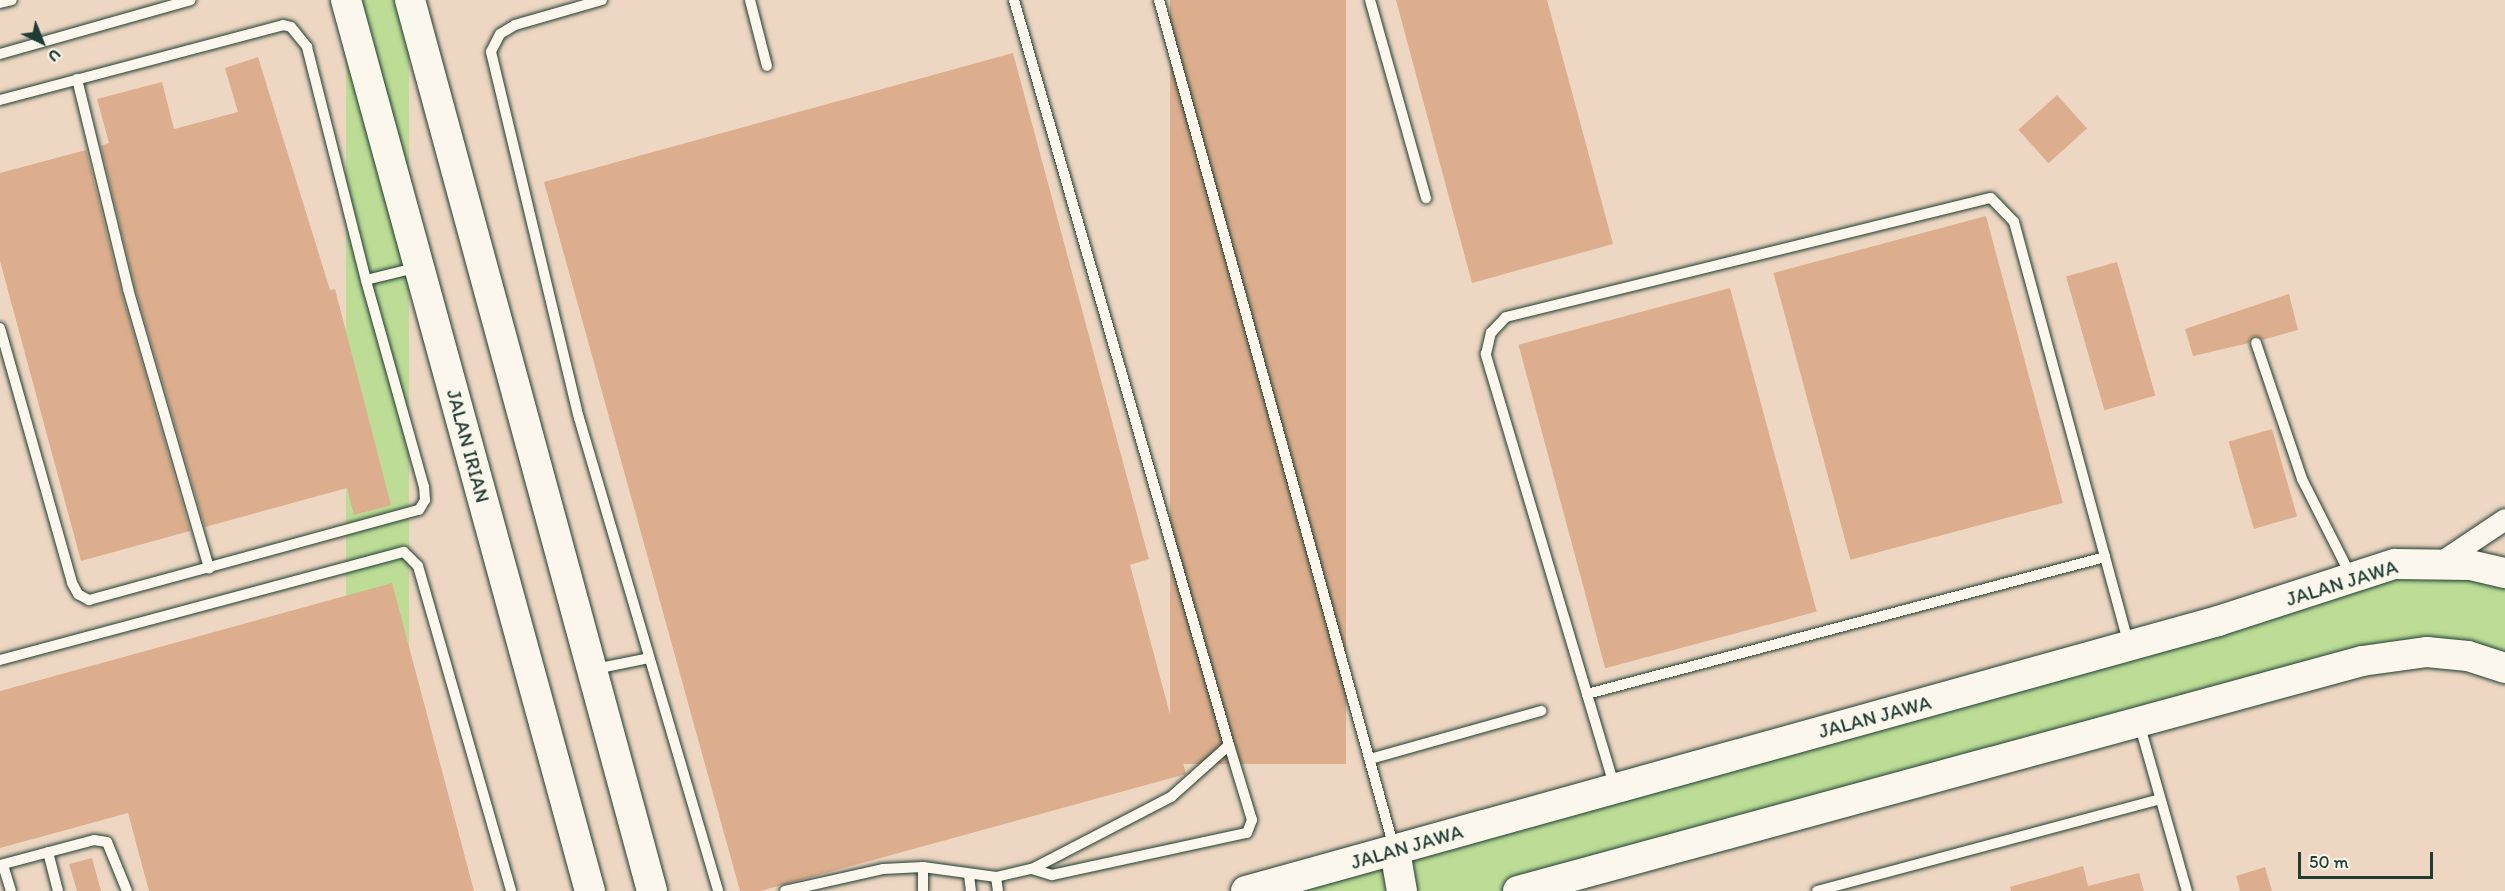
<!DOCTYPE html>
<style>
body{margin:0}
#map{position:relative;width:2505px;height:891px;overflow:hidden;background:#f5e8d9;font-family:Itim,sans-serif}
div>[style]{position:absolute}
.built>*{inset:0;background:#eed7c2;transform-origin:0 0}
.green>*{inset:0;background:#bddd96;transform-origin:0 0}
.building>*{inset:0;background:#dcae8d;transform-origin:0 0}
.roads{filter:drop-shadow(0 0 2px #1f3d34) drop-shadow(0 0 2px #1f3d34)}
.lane>*{height:10px;margin:-5px;padding:0 5px;transform-origin:5px;border-radius:5px;background:#fbf7ec}
.street>*{height:21px;margin:-10.5px;padding:0 10.5px;transform-origin:10.5px;border-radius:10.5px;background:#fbf7ec}
.secondary>*{height:30px;margin:-15px;padding:0 15px;transform-origin:15px;border-radius:15px;background:#fbf7ec}
span{translate:-50% -50%;white-space:nowrap;text-align:center;line-height:1.15;-webkit-text-stroke:4.5px #fbf7ec;paint-order:stroke}
.street-label{font-size:20px;color:#1f3d34}
.north{position:absolute;left:12px;top:12px;width:60px;height:60px;-webkit-text-stroke:4px #fbf7ec;paint-order:stroke;rotate:137deg;font-size:16px;font-weight:700;line-height:24px;text-align:center;color:#1f3d34}
.north::after{content:'';display:block;margin:auto;width:21px;height:27px;background:#1f3d34;clip-path:polygon(50% 0,100% 100%,50% 72%,0 100%)}
.scale{position:absolute;left:2298px;top:852px;width:135px;height:27px;box-sizing:border-box;border:3px solid #1f3d34;border-top:0;padding-left:8px;font-size:18px;line-height:21px;white-space:nowrap;color:#1f3d34;-webkit-text-stroke:4px #fbf7ec;paint-order:stroke}
</style>
<div id="map">
<div class="built">
<i style="left:0;top:0;width:2505px;height:891px"></i>
</div>
<div class="green">
<i style="left:346px;top:0;width:63px;height:924px"></i>
<i style="clip-path:polygon(2505px 573px,2505px 668px,2427px 652px,1518px 891px,1247px 891px,2351px 576px)"></i>
</div>
<div class="building">
<i style="left:1170px;top:0;width:176px;height:764px"></i>
<i style="clip-path:polygon(1396px 0,1547px 0,1613px 244px,1472px 283px)"></i>
<i style="clip-path:polygon(1013px 53px,1149px 559px,1130px 565px,1186px 774px,760px 891px,740px 891px,544px 182px)"></i>
<i style="clip-path:polygon(258px 57px,330px 290px,335px 289px,391px 505px,354px 515px,347px 488px,205px 527px,135px 287px,101px 146px,109px 143px,97px 99px,162px 82px,174px 129px,238px 112px,225px 68px)"></i>
<i style="left:2057px;top:95px;width:45px;height:52px;rotate:48deg"></i>
<i style="clip-path:polygon(86px 150px,121px 291px,190px 531px,81px 561px,0 261px,0 173px)"></i>
<i style="left:1986px;top:216px;width:297px;height:220px;rotate:75deg"></i>
<i style="left:2117px;top:262px;width:139px;height:53px;rotate:74deg"></i>
<i style="left:1730px;top:288px;width:335px;height:219px;rotate:75deg"></i>
<i style="clip-path:polygon(2289px 294px,2298px 330px,2262px 340px,2254px 336px,2249px 343px,2193px 356px,2185px 329px)"></i>
<i style="left:2272px;top:429px;width:91px;height:45px;rotate:74deg"></i>
<i style="clip-path:polygon(392px 583px,474px 891px,149px 891px,128px 813px,0 848px,0 691px)"></i>
<i style="clip-path:polygon(92px 858px,101px 891px,77px 891px,69px 864px)"></i>
<i style="clip-path:polygon(2083px 866px,2088px 886px,2139px 873px,2144px 891px,2011px 891px,2010px 887px)"></i>
<i style="clip-path:polygon(2265px 867px,2272px 891px,2240px 891px,2236px 876px)"></i>
</div>
<div class="roads">
<div class="lane">
<i style="left:602px;top:0;width:91px;rotate:164deg"></i>
<i style="left:515px;top:25px;width:17px;rotate:149deg"></i>
<i style="left:500px;top:34px;width:20px;rotate:117deg"></i>
<i style="left:491px;top:52px;width:376px;rotate:76.5deg"></i>
<i style="left:579px;top:418px;width:493px;rotate:73.6deg"></i>
<i style="left:750px;top:0;width:68px;rotate:75.6deg"></i>
<i style="left:1159px;top:0;width:880px;rotate:74.51deg"></i>
<i style="left:1370px;top:0;width:206px;rotate:74.2deg"></i>
<i style="left:0;top:3px;width:12px;rotate:-14deg"></i>
<i style="left:0;top:54px;width:198px;rotate:-15.8deg"></i>
<i style="left:77px;top:79px;width:216px;rotate:76.3deg"></i>
<i style="left:128px;top:289px;width:291px;rotate:73.8deg"></i>
<i style="left:0;top:100px;width:293px;rotate:-14.8deg"></i>
<i style="left:283px;top:25px;width:8px;rotate:14deg"></i>
<i style="left:291px;top:27px;width:26px;rotate:51deg"></i>
<i style="left:307px;top:47px;width:240px;rotate:75.8deg"></i>
<i style="left:0;top:328px;width:265px;rotate:74.2deg"></i>
<i style="left:72px;top:583px;width:13px;rotate:61deg"></i>
<i style="left:78px;top:594px;width:13px;rotate:29deg"></i>
<i style="left:89px;top:600px;width:342px;rotate:-15.3deg"></i>
<i style="left:419px;top:510px;width:12px;rotate:-59deg"></i>
<i style="left:425px;top:500px;width:13px;rotate:-94deg"></i>
<i style="left:424px;top:487px;width:215px;rotate:-105.7deg"></i>
<i style="left:366px;top:280px;width:55px;rotate:-13.8deg"></i>
<i style="left:2256px;top:343px;width:144px;rotate:71.3deg"></i>
<i style="left:2302px;top:479px;width:109px;rotate:63.2deg"></i>
<i style="left:0;top:660px;width:418px;rotate:-15deg"></i>
<i style="left:404px;top:552px;width:20px;rotate:45deg"></i>
<i style="left:418px;top:566px;width:338px;rotate:74deg"></i>
<i style="left:595px;top:669px;width:55px;rotate:-11.5deg"></i>
<i style="left:1587px;top:694px;width:536px;rotate:-14.81deg"></i>
<i style="left:2139px;top:723px;width:175px;rotate:74.1deg"></i>
<i style="left:1370px;top:759px;width:178px;rotate:-15.7deg"></i>
<i style="left:1615px;top:788px;width:453px;rotate:-106.6deg"></i>
<i style="left:1486px;top:354px;width:22px;rotate:-77deg"></i>
<i style="left:1491px;top:333px;width:22px;rotate:-47deg"></i>
<i style="left:1506px;top:317px;width:499px;rotate:-13.8deg"></i>
<i style="left:1991px;top:198px;width:33px;rotate:46deg"></i>
<i style="left:2014px;top:222px;width:438px;rotate:74.8deg"></i>
<i style="left:48px;top:852px;width:40px;rotate:75.6deg"></i>
<i style="left:0;top:865px;width:97px;rotate:-14.9deg"></i>
<i style="left:94px;top:840px;width:13px;rotate:9deg"></i>
<i style="left:107px;top:842px;width:53px;rotate:67.8deg"></i>
<i style="left:3px;top:865px;width:27px;rotate:73deg"></i>
<i style="left:923px;top:867px;width:24px;rotate:90deg"></i>
<i style="left:1032px;top:869px;width:21px;rotate:17deg"></i>
<i style="left:1052px;top:875px;width:199px;rotate:-12.2deg"></i>
<i style="left:1247px;top:833px;width:14px;rotate:-69deg"></i>
<i style="left:1252px;top:820px;width:78px;rotate:-107deg"></i>
<i style="left:969px;top:875px;width:16px;rotate:83deg"></i>
<i style="left:996px;top:877px;width:14px;rotate:82deg"></i>
<i style="left:785px;top:891px;width:100px;rotate:-12.7deg"></i>
<i style="left:883px;top:869px;width:40px;rotate:-2.9deg"></i>
<i style="left:923px;top:867px;width:74px;rotate:7.8deg"></i>
<i style="left:996px;top:877px;width:37px;rotate:-13deg"></i>
<i style="left:1032px;top:869px;width:157px;rotate:-27.4deg"></i>
<i style="left:1171px;top:797px;width:78px;rotate:-41.9deg"></i>
<i style="left:1229px;top:745px;width:775px;rotate:-106.1deg"></i>
<i style="left:1817px;top:891px;width:355px;rotate:-15deg"></i>
</div>
<div class="street">
<i style="left:2439px;top:563px;width:79px;rotate:-33.7deg"></i>
</div>
<div class="secondary">
<i style="left:346px;top:0;width:924px;rotate:74.69deg"></i>
<i style="left:410px;top:0;width:923px;rotate:74.8deg"></i>
<i style="left:1395px;top:851px;width:41px;rotate:80.1deg"></i>
<i style="left:1246px;top:891px;width:1009px;rotate:-15.52deg"></i>
<i style="left:2218px;top:621px;width:186px;rotate:-17.9deg"></i>
<i style="left:2395px;top:564px;width:75px;rotate:0.8deg"></i>
<i style="left:2470px;top:565px;width:36px;rotate:13deg"></i>
<i style="left:1518px;top:891px;width:875px;rotate:-15.24deg"></i>
<i style="left:2362px;top:661px;width:66px;rotate:-7.9deg"></i>
<i style="left:2427px;top:652px;width:41px;rotate:5.6deg"></i>
<i style="left:2468px;top:656px;width:39px;rotate:18deg"></i>
</div>
</div>
<div class="street-label">
<span style="left:468px;top:446px;rotate:75deg">JALAN IRIAN</span>
<span style="left:2342px;top:583px;rotate:-17deg">JALAN JAWA</span>
<span style="left:1875px;top:717px;rotate:-15deg">JALAN JAWA</span>
<span style="left:1407px;top:847px;rotate:-16deg">JALAN JAWA</span>
</div>
<div class="north">U</div>
<div class="scale">50 m</div>
</div>
